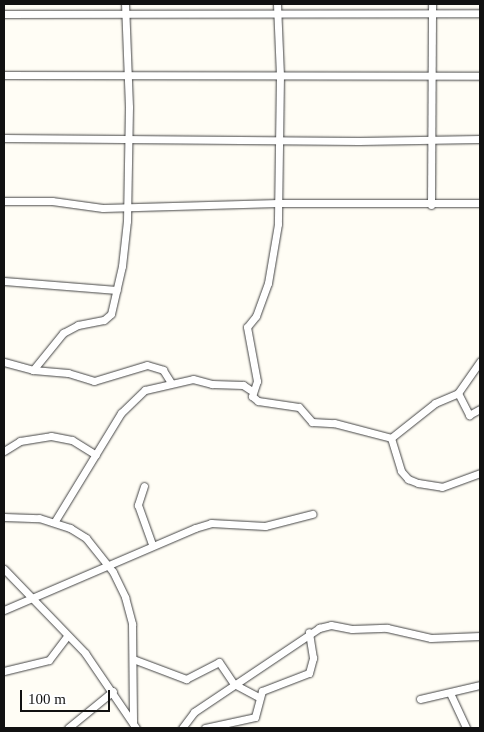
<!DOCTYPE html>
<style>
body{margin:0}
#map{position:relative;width:484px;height:732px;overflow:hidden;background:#fffdf5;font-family:Georgia,serif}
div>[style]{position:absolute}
.roads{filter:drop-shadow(0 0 1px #444) drop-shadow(0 0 1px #444)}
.street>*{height:7px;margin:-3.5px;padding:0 3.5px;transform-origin:3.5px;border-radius:3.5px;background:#fff}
span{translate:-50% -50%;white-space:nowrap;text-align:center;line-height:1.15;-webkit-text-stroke:5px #fff;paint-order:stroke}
.frame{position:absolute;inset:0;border:5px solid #111;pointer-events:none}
.scale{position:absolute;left:20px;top:690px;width:90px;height:22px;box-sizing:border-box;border:2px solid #111;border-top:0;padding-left:6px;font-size:15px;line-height:18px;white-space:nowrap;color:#111;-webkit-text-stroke:4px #fff;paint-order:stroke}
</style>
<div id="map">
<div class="roads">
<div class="street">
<i style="left:277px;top:4px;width:71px;rotate:87.6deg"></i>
<i style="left:280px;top:75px;width:149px;rotate:90.8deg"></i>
<i style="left:278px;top:224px;width:60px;rotate:99.6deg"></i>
<i style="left:268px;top:283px;width:35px;rotate:110deg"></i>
<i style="left:256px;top:316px;width:14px;rotate:129deg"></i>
<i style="left:247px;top:327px;width:55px;rotate:79.5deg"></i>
<i style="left:257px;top:381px;width:16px;rotate:108deg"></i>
<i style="left:252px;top:396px;width:8px;rotate:40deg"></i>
<i style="left:258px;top:401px;width:41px;rotate:8.3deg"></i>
<i style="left:299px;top:407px;width:20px;rotate:49deg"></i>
<i style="left:312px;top:422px;width:22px;rotate:3deg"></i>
<i style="left:334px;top:423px;width:59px;rotate:14.7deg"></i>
<i style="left:4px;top:14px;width:476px;rotate:-0.1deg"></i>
<i style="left:4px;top:75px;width:476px;rotate:0.1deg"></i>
<i style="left:4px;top:138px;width:355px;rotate:0.5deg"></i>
<i style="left:359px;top:141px;width:121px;rotate:-0.9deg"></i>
<i style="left:4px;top:201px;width:48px"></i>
<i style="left:52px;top:201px;width:51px;rotate:7.8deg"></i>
<i style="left:103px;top:208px;width:175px;rotate:-1.6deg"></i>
<i style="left:278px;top:203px;width:202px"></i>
<i style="left:431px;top:205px;width:201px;rotate:-89.7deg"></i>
<i style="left:4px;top:281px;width:113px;rotate:4.6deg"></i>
<i style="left:4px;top:362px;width:30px;rotate:15deg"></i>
<i style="left:33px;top:370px;width:48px;rotate:-51deg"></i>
<i style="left:63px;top:333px;width:17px;rotate:-28deg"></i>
<i style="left:78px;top:325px;width:26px;rotate:-11deg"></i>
<i style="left:104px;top:320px;width:9px;rotate:-41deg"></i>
<i style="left:111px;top:314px;width:49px;rotate:-77.1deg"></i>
<i style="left:122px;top:266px;width:45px;rotate:-83.7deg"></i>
<i style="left:127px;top:221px;width:114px;rotate:-89deg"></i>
<i style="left:129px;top:107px;width:103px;rotate:-92.2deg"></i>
<i style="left:33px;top:370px;width:35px;rotate:5deg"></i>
<i style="left:68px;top:373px;width:27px;rotate:17deg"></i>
<i style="left:94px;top:381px;width:55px;rotate:-16.8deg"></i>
<i style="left:147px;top:365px;width:17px;rotate:17deg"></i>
<i style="left:163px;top:370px;width:15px;rotate:58deg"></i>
<i style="left:458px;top:393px;width:25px;rotate:63deg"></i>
<i style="left:469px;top:415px;width:13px;rotate:-29deg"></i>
<i style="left:391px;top:438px;width:34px;rotate:73deg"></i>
<i style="left:401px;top:471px;width:11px;rotate:49deg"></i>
<i style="left:408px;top:479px;width:11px;rotate:22deg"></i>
<i style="left:418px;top:483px;width:24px;rotate:9deg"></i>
<i style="left:442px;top:487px;width:40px;rotate:-20.2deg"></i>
<i style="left:391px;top:438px;width:56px;rotate:-38.5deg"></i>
<i style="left:435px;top:403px;width:25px;rotate:-23deg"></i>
<i style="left:458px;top:393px;width:39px;rotate:-55deg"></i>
<i style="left:4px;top:451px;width:19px;rotate:-32deg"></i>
<i style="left:20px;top:441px;width:31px;rotate:-9deg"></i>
<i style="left:51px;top:436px;width:21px;rotate:11deg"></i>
<i style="left:72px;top:440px;width:28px;rotate:32deg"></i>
<i style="left:144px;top:486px;width:20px;rotate:108deg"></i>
<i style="left:138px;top:505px;width:41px;rotate:70.3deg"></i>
<i style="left:4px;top:517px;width:35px;rotate:2deg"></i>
<i style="left:39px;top:518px;width:33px;rotate:18deg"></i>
<i style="left:70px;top:528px;width:19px;rotate:32deg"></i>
<i style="left:86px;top:538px;width:43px;rotate:51.5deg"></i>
<i style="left:113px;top:572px;width:28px;rotate:64deg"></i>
<i style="left:125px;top:597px;width:28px;rotate:75deg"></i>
<i style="left:132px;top:624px;width:99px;rotate:89.4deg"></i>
<i style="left:55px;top:521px;width:127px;rotate:-58.6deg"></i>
<i style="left:121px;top:413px;width:33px;rotate:-44deg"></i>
<i style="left:145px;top:390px;width:49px;rotate:-12.9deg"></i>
<i style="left:193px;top:379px;width:20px;rotate:15deg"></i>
<i style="left:212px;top:384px;width:31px;rotate:2deg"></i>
<i style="left:243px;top:385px;width:11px;rotate:34deg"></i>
<i style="left:4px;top:569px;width:117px;rotate:46deg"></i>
<i style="left:85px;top:653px;width:91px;rotate:55.8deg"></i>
<i style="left:4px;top:610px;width:208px;rotate:-23.2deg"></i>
<i style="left:195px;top:528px;width:17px;rotate:-17deg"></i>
<i style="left:211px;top:523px;width:54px;rotate:3.2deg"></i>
<i style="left:265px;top:526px;width:49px;rotate:-14.3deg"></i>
<i style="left:133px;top:659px;width:57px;rotate:20.7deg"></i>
<i style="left:186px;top:679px;width:37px;rotate:-27deg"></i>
<i style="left:219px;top:662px;width:27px;rotate:56deg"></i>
<i style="left:234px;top:684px;width:27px;rotate:28deg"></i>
<i style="left:4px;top:671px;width:46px;rotate:-13.7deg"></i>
<i style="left:49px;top:660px;width:30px;rotate:-53deg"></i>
<i style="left:450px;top:693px;width:38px;rotate:65deg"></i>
<i style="left:420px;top:699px;width:62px;rotate:-13.1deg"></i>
<i style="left:68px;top:728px;width:58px;rotate:-39.4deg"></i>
<i style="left:182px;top:728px;width:20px;rotate:-53deg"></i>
<i style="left:194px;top:712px;width:151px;rotate:-33.9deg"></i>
<i style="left:319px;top:628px;width:12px;rotate:-14deg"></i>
<i style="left:331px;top:625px;width:21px;rotate:11deg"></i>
<i style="left:352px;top:629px;width:35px;rotate:-2deg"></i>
<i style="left:387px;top:628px;width:45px;rotate:12.8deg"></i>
<i style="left:431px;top:638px;width:49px;rotate:-2.3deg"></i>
<i style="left:205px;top:728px;width:51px;rotate:-12.4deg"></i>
<i style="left:255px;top:717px;width:27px;rotate:-75deg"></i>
<i style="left:262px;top:691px;width:50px;rotate:-21deg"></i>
<i style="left:309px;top:673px;width:16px;rotate:-75deg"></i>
<i style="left:313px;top:658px;width:26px;rotate:-99deg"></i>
</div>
</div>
<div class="frame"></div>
<div class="scale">100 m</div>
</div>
